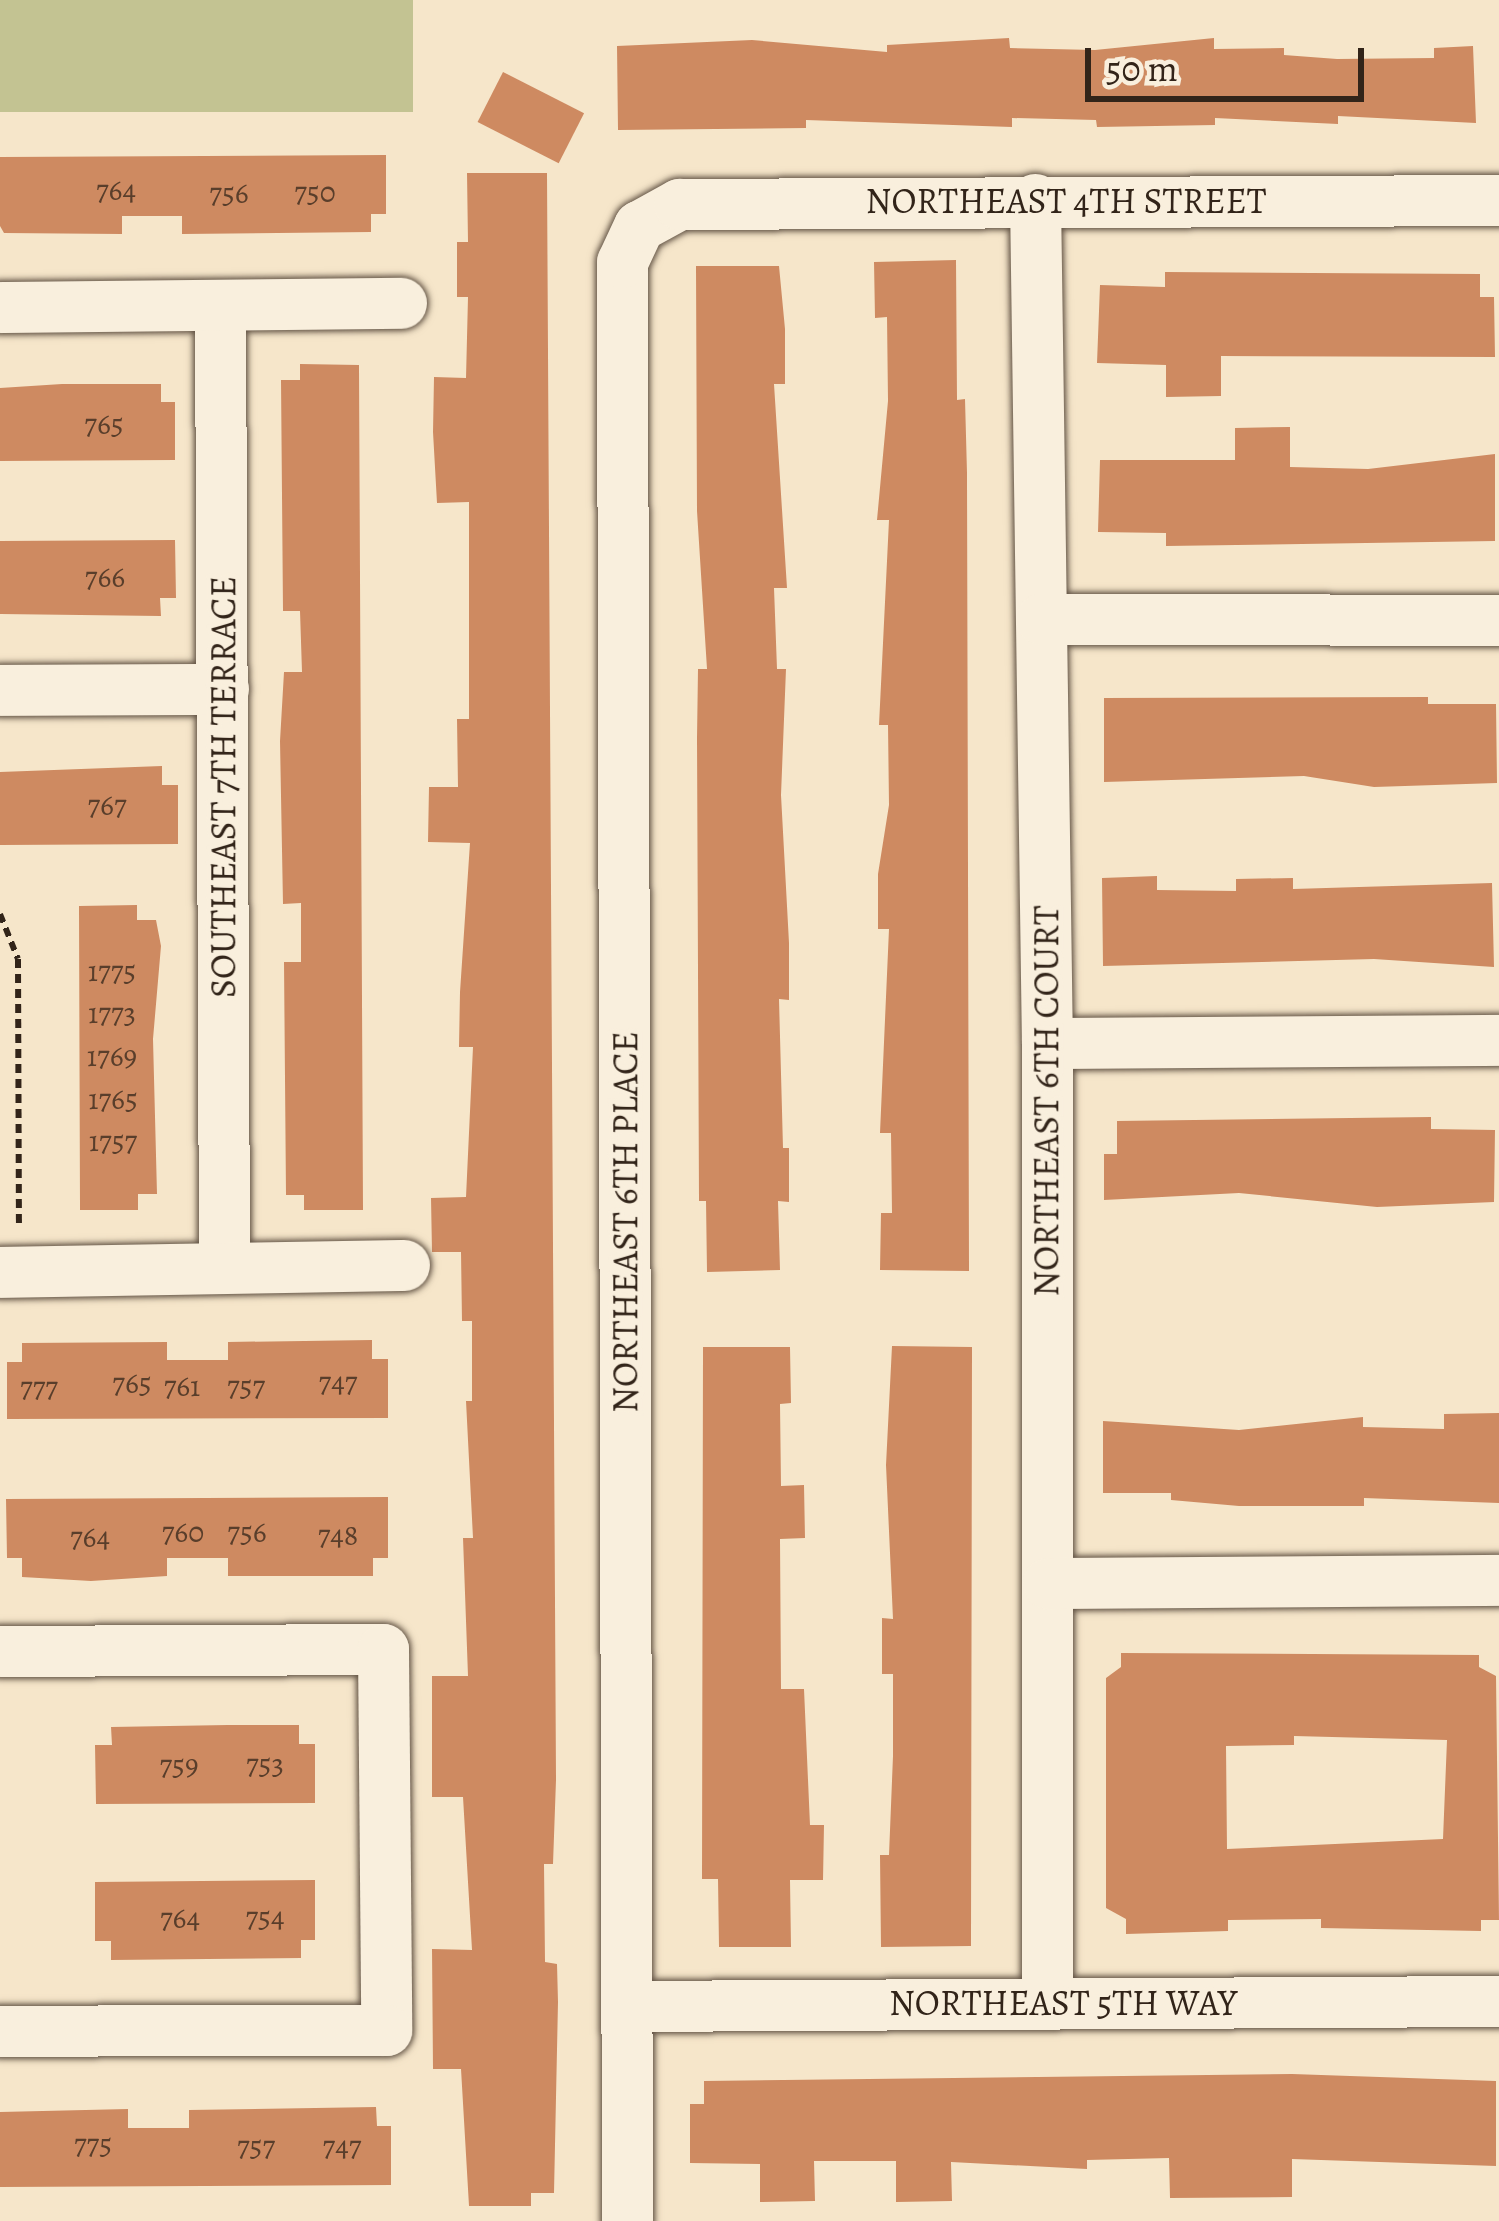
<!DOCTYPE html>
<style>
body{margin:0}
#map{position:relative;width:1499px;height:2221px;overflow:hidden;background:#f6e6ca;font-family:Alegreya,serif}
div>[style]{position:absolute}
.green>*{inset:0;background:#c3c392;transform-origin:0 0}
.building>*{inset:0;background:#ce8a61;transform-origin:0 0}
.path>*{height:6px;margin-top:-3px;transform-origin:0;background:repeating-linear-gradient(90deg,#322419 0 9px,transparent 0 15px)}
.roads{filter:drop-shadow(0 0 3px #635445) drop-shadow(0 0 3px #635445)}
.minor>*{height:51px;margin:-25.5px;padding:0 25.5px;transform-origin:25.5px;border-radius:25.5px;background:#f9efdd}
span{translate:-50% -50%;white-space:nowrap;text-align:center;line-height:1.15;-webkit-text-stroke:9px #f9efdd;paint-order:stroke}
.number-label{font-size:30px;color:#593e2b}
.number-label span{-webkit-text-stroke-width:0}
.street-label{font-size:36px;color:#322419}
.scale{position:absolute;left:1085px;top:48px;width:279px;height:54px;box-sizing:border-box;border:6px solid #322419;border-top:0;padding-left:15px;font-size:36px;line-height:42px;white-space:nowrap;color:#322419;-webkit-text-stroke:9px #f9efdd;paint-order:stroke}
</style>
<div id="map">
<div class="green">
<i style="left:0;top:0;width:413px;height:112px"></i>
</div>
<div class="building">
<i style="clip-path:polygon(1009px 38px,1010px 48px,1095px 50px,1214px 38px,1214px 49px,1284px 48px,1284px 55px,1337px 59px,1434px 58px,1434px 48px,1473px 46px,1476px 123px,1338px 116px,1338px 124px,1215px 118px,1215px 125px,1097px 127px,1096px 120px,1012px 118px,1012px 127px,806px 120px,806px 128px,618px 130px,617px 46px,752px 40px,887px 52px,887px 45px)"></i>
<i style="left:503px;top:72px;width:91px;height:56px;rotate:27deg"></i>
<i style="clip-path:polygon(386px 155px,386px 214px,371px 214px,371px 232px,182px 234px,182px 216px,122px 216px,122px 234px,4px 233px,0 226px,0 157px)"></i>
<i style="clip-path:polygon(467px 173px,547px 173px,556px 1780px,553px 1864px,544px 1864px,545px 1962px,557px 1964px,558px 2002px,554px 2193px,531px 2193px,531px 2206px,469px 2206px,461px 2069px,433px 2069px,432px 1949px,472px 1950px,463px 1797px,432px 1797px,432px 1676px,468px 1676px,463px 1538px,473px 1538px,466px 1401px,472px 1401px,472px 1321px,462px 1321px,461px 1252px,432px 1252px,431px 1198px,466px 1197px,473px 1047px,459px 1047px,460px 992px,470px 843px,428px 842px,429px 787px,458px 787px,457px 719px,469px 719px,469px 502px,437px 503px,433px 432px,434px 377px,466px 378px,468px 297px,457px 297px,457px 242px,468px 242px)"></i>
<i style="clip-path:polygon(956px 260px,957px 400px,965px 399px,967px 473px,969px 1271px,880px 1270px,881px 1213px,892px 1213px,891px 1133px,880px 1133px,889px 929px,878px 929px,878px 874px,889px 805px,888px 725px,879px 725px,889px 520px,877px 520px,888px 401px,887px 317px,875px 318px,874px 262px)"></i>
<i style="clip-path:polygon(696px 266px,779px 266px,785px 329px,785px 384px,774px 384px,787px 588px,774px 588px,777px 669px,786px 669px,781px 795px,789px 943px,789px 1000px,779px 999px,783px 1148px,789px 1148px,789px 1202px,778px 1201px,780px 1270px,707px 1272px,706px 1201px,699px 1201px,697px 738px,698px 669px,707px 669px,697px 511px)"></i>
<i style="clip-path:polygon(1165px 272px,1480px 274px,1480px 297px,1494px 297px,1495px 357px,1221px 356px,1221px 396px,1166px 397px,1166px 365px,1097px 363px,1100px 285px,1165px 287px)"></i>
<i style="clip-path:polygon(300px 364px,359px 365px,363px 1210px,304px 1210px,304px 1195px,286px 1195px,284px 962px,301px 962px,301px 903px,283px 904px,280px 741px,284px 672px,302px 672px,300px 611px,283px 611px,281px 380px,300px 380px)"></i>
<i style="clip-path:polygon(62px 384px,161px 384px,161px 402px,175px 402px,175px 460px,0 461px,0 388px)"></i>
<i style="clip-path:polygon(1290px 427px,1290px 467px,1368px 469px,1495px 454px,1495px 541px,1166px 546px,1166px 533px,1098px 532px,1100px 460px,1235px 460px,1235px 428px)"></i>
<i style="clip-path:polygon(175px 540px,176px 598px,160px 598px,161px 616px,0 614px,0 541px)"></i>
<i style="clip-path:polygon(1428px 697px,1428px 704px,1496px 704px,1497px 783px,1374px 787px,1304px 776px,1104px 782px,1104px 698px)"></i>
<i style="clip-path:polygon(162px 766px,162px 785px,178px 785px,178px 844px,0 845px,0 772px)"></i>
<i style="clip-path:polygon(1157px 876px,1157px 890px,1236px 891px,1236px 879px,1293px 878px,1293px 889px,1492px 883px,1494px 967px,1374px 959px,1103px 966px,1102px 878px)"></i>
<i style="clip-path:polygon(137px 905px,137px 920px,156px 920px,161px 946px,153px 1039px,157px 1194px,138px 1194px,138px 1210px,80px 1210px,79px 906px)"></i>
<i style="clip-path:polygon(1431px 1117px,1431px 1129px,1495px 1130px,1494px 1202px,1377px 1207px,1239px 1193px,1104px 1200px,1104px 1154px,1117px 1154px,1117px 1121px)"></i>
<i style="clip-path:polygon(372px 1340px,372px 1359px,388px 1359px,388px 1418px,7px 1419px,7px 1362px,22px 1362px,22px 1343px,167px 1342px,167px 1360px,228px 1360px,228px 1342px)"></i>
<i style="clip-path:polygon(892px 1346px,972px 1347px,971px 1946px,881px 1947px,880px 1855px,889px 1855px,893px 1756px,893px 1674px,882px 1674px,882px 1618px,893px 1619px,886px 1465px)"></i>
<i style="clip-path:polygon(703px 1347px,790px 1347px,791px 1403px,780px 1404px,781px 1486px,804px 1485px,805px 1538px,780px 1539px,781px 1689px,804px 1689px,810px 1825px,824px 1825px,823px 1880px,790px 1880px,791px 1947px,719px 1947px,718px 1879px,702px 1879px)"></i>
<i style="clip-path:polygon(1499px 1413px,1499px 1503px,1364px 1498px,1364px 1506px,1239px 1506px,1171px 1500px,1171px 1493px,1103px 1493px,1103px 1421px,1239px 1430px,1363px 1417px,1363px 1427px,1444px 1429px,1444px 1414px)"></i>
<i style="clip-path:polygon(388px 1497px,388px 1558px,373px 1558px,373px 1576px,228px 1576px,228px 1558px,167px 1558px,167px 1576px,91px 1581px,22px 1577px,22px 1558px,7px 1558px,6px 1499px)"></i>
<i style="clip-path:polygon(evenodd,1121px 1653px,1479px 1655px,1479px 1667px,1496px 1676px,1499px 1920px,1481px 1920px,1481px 1931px,1321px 1928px,1321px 1919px,1228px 1920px,1228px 1931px,1126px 1934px,1126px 1919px,1106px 1908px,1106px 1678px,1121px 1667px,1121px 1653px,1294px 1736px,1447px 1740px,1443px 1839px,1227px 1849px,1226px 1746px,1294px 1745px,1294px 1736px)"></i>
<i style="clip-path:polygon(228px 1725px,299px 1725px,299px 1744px,315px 1744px,315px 1803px,96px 1804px,95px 1745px,112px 1745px,111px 1727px)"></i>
<i style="clip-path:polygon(315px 1880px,315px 1940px,301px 1940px,301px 1958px,111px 1960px,111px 1941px,95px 1941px,95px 1882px)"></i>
<i style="clip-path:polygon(1292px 2074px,1496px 2081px,1496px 2166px,1292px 2159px,1292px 2197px,1170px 2198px,1169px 2158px,1087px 2160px,1087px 2169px,951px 2162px,952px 2201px,896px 2202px,896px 2161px,814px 2161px,815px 2201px,760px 2202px,760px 2164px,690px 2163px,690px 2104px,704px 2104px,704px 2081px)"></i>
<i style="clip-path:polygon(376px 2107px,377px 2126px,391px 2126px,391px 2185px,0 2187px,0 2112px,128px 2109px,128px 2128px,189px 2128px,189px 2110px)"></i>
</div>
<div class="path">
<i style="left:0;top:914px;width:48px;rotate:68.2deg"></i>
<i style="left:18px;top:959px;width:267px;rotate:89.8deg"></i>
</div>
<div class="roads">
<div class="minor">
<i style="left:1035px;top:199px;width:844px;rotate:89.19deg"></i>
<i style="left:1047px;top:1043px;width:960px;rotate:90deg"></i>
<i style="left:220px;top:306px;width:961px;rotate:89.76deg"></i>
<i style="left:0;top:307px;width:401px;rotate:-0.6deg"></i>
<i style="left:1041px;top:619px;width:458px;rotate:0.1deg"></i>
<i style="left:0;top:690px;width:223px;rotate:-0.3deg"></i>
<i style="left:1047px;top:1043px;width:452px;rotate:-0.4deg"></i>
<i style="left:0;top:1272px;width:404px;rotate:-1deg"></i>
<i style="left:1048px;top:1583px;width:451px;rotate:-0.4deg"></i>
<i style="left:0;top:1651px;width:383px;rotate:-0.3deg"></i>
<i style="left:383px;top:1649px;width:381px;rotate:89.5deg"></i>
<i style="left:386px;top:2030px;width:386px;rotate:179.9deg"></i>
<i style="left:626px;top:2006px;width:873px;rotate:-0.33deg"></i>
<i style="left:627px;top:2221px;width:1959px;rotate:-90.15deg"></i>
<i style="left:622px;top:262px;width:40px;rotate:-65deg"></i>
<i style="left:639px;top:226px;width:46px;rotate:-28.8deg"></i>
<i style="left:679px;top:204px;width:820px;rotate:-0.28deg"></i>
</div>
</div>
<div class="number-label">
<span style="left:116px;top:190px">764</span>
<span style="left:315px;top:192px">750</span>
<span style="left:229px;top:193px">756</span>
<span style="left:104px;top:424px">765</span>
<span style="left:105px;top:577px">766</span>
<span style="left:107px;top:805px">767</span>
<span style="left:112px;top:971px">1775</span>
<span style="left:112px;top:1013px">1773</span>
<span style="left:112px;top:1056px">1769</span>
<span style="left:113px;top:1099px">1765</span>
<span style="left:113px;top:1141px">1757</span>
<span style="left:338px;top:1382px">747</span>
<span style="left:132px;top:1383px">765</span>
<span style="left:182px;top:1386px">761</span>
<span style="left:246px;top:1386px">757</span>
<span style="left:39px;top:1387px">777</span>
<span style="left:183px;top:1532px">760</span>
<span style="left:247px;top:1532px">756</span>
<span style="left:338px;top:1535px">748</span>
<span style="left:90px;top:1537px">764</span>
<span style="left:265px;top:1764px">753</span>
<span style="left:179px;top:1765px">759</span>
<span style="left:265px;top:1917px">754</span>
<span style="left:180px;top:1918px">764</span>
<span style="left:93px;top:2144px">775</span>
<span style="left:256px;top:2146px">757</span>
<span style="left:342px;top:2146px">747</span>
</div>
<div class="street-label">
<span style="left:1066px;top:201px">NORTHEAST 4TH STREET</span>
<span style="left:223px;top:787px;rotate:-90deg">SOUTHEAST 7TH TERRACE</span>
<span style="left:1046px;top:1101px;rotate:-90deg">NORTHEAST 6TH COURT</span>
<span style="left:625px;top:1222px;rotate:-90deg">NORTHEAST 6TH PLACE</span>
<span style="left:1063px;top:2003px">NORTHEAST 5TH WAY</span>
</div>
<div class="scale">50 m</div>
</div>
